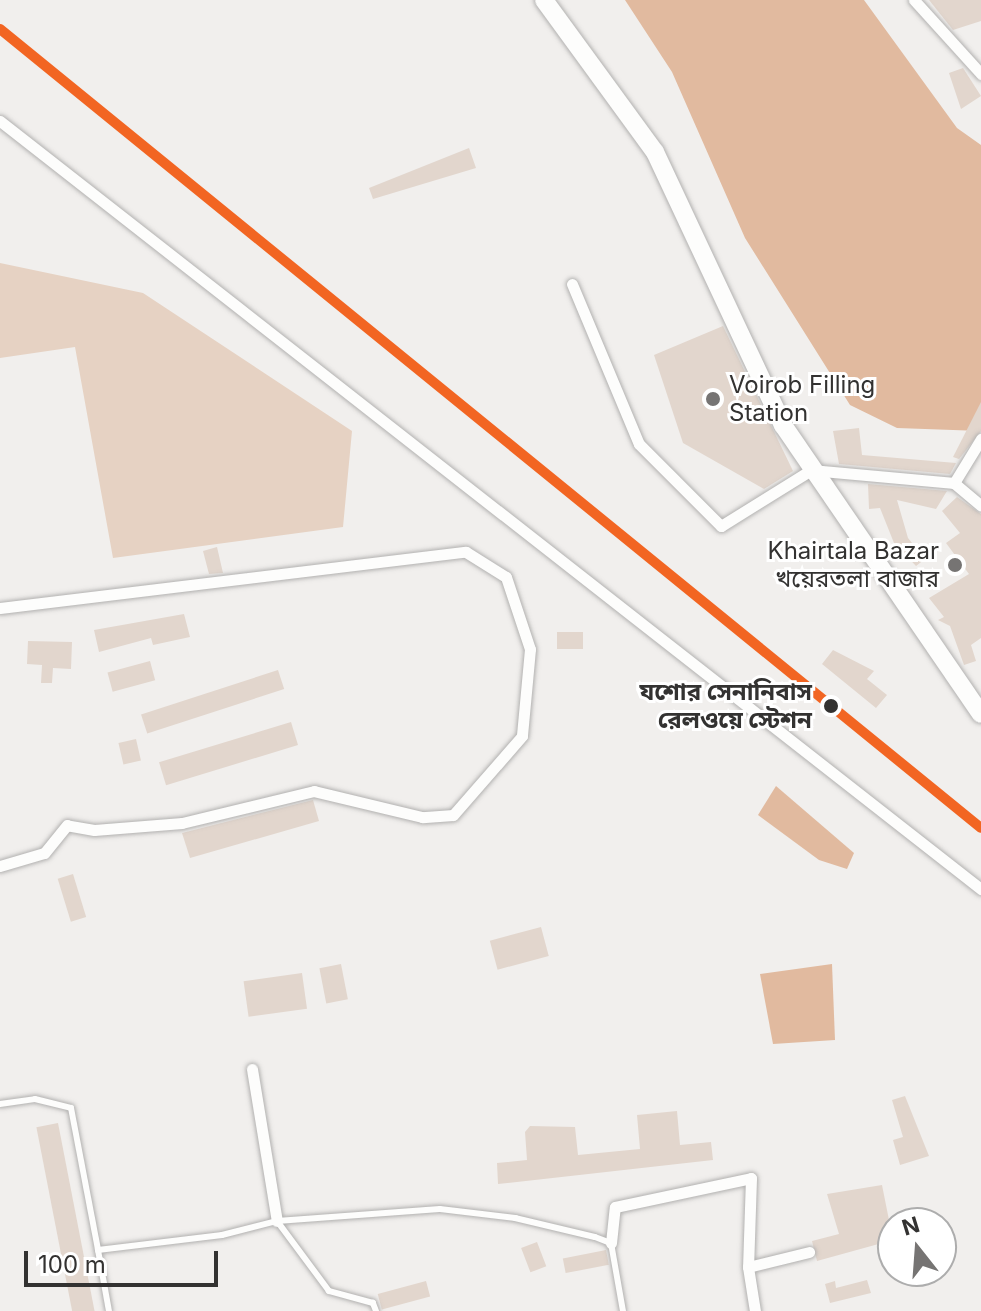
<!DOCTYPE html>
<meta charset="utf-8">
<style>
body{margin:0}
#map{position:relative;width:981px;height:1311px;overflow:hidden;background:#f1efed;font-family:Inter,"Noto Sans Bengali",sans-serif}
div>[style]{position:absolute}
.green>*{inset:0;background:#e6d2c3}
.water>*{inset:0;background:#e1ba9f}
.building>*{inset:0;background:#e2d6cd;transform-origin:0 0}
.roads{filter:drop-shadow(0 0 2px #b2b1b0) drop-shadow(0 0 2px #b2b1b0)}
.service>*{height:6px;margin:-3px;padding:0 3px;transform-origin:3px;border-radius:3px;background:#fdfdfc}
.minor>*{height:11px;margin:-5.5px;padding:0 5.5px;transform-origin:5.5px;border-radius:5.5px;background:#fdfdfc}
.trunk>*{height:18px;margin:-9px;padding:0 9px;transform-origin:9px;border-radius:9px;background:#fdfdfc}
.rail-1>*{height:10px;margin:-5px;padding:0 5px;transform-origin:5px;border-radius:5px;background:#f26522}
.dots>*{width:22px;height:22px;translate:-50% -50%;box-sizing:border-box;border:4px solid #fff;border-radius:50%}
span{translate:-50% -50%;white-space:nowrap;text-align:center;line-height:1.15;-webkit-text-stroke:6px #fff;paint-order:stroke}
.poi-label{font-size:24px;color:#333231}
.left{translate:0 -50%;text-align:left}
.right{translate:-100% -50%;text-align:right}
.stop-label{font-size:24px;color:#333231;font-weight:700}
.north{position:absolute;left:877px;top:1207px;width:80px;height:80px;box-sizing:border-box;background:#fff;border:2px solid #adadad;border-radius:50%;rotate:343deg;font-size:22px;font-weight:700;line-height:32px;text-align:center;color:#333231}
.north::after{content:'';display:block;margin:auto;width:28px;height:36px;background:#767473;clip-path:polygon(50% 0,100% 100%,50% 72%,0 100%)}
.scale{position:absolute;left:24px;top:1251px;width:194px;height:36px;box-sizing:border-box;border:4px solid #333231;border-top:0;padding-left:10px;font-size:24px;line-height:28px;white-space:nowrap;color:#333231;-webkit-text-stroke:6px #fff;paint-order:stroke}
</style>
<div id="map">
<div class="green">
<i style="clip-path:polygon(0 263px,143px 293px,352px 431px,343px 527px,113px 558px,75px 347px,0 358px)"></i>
</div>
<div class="water">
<i style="clip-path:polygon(625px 0,864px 0,957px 128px,981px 145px,981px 431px,897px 428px,850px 405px,745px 238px,672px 72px)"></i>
<i style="clip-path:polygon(776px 786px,854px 853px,847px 869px,819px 860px,758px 815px)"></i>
<i style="clip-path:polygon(832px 964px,835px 1040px,773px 1044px,760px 974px)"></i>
</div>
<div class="building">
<i style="clip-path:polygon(929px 0,981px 0,981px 21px,953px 30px)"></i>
<i style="clip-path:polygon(963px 68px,981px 96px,961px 109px,949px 73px)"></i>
<i style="clip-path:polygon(469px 148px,476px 168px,373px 199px,369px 188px)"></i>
<i style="clip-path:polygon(723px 326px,793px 471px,764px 489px,683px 443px,654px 355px)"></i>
<i style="clip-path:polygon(981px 402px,981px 431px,959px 459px,953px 457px)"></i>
<i style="clip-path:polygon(859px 428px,862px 455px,956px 463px,950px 474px,839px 464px,833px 431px)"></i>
<i style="clip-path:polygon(868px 484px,947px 491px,936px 509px,897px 500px,908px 538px,925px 559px,916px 566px,894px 543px,880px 508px,869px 509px)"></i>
<i style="clip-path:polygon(957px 497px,981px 514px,981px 638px,971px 645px,976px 661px,964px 665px,950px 626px,938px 620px,944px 617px,929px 598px,969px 574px,946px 543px,960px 533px,942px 511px)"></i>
<i style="clip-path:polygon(217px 547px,223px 573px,209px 574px,203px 551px)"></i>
<i style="clip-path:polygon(184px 614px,190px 637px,153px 645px,151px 638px,99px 652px,94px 630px)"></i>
<i style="left:583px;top:632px;width:17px;height:26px;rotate:90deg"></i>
<i style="clip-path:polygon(28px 641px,72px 642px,71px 669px,53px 668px,52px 683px,41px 683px,42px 665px,27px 664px)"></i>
<i style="clip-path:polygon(833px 650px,874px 671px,867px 679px,887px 695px,876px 708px,822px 664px)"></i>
<i style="left:150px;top:661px;width:20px;height:44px;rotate:75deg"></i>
<i style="left:278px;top:670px;width:20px;height:144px;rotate:72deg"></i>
<i style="left:291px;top:722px;width:24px;height:138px;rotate:73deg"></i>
<i style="left:136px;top:739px;width:22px;height:18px;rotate:77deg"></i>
<i style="clip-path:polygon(313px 800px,319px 821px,190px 858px,182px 833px)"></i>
<i style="left:73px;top:874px;width:45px;height:16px;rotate:73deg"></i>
<i style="left:541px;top:927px;width:30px;height:53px;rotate:75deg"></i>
<i style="left:341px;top:964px;width:36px;height:22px;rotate:79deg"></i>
<i style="left:302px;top:973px;width:36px;height:59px;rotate:82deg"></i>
<i style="clip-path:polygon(905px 1096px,929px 1156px,900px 1165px,893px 1140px,903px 1137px,892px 1100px)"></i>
<i style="clip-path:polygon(677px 1111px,680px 1145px,711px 1142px,713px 1160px,498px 1184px,497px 1163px,527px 1160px,525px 1132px,530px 1126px,575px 1127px,578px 1155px,640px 1149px,637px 1115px)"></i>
<i style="left:58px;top:1123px;width:192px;height:22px;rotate:79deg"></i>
<i style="clip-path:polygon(882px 1185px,893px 1240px,817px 1261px,812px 1241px,839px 1234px,827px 1194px)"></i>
<i style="left:537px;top:1242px;width:26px;height:17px;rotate:69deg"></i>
<i style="left:606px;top:1250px;width:15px;height:44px;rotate:79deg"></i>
<i style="clip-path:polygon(867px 1280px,871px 1293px,830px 1303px,825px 1284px,835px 1281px,836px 1288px)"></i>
<i style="left:426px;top:1281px;width:16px;height:50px;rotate:75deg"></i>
</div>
<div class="roads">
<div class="service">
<i style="left:0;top:1104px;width:35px;rotate:-8deg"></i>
<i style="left:35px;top:1099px;width:37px;rotate:14deg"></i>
<i style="left:71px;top:1108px;width:145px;rotate:79.2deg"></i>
<i style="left:98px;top:1250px;width:125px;rotate:-6.9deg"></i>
<i style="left:222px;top:1235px;width:57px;rotate:-14.3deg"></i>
<i style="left:98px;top:1250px;width:62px;rotate:79.8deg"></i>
<i style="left:376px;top:1311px;width:9px;rotate:-111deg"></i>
<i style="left:373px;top:1303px;width:46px;rotate:-164.7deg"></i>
<i style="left:329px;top:1291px;width:87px;rotate:-126.6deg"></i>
<i style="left:277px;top:1221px;width:163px;rotate:-4.2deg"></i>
<i style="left:440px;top:1209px;width:76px;rotate:6.8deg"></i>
<i style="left:515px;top:1218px;width:82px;rotate:13.4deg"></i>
<i style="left:595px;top:1237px;width:17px;rotate:21deg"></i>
<i style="left:611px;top:1243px;width:69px;rotate:80deg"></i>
</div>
<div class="minor">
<i style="left:914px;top:0;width:100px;rotate:47.8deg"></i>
<i style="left:0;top:121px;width:1246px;rotate:38.06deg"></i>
<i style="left:572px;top:284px;width:173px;rotate:67.3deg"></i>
<i style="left:639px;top:444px;width:116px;rotate:45deg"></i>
<i style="left:721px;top:526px;width:106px;rotate:-31.9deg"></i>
<i style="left:811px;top:470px;width:144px;rotate:5.2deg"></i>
<i style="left:954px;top:483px;width:35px;rotate:40deg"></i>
<i style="left:954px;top:483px;width:52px;rotate:-58.5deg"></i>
<i style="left:0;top:608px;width:469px;rotate:-6.9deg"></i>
<i style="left:466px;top:552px;width:47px;rotate:32deg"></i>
<i style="left:506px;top:577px;width:76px;rotate:71.6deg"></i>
<i style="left:530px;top:649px;width:87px;rotate:95.3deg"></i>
<i style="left:522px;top:736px;width:105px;rotate:131.1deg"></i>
<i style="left:453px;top:815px;width:31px;rotate:176deg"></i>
<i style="left:422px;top:817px;width:111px;rotate:-166.5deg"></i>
<i style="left:314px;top:791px;width:136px;rotate:166.4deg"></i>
<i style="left:182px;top:823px;width:88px;rotate:175.5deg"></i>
<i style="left:94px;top:830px;width:27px;rotate:-170deg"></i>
<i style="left:67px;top:825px;width:36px;rotate:129deg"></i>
<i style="left:44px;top:853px;width:46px;rotate:163.5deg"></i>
<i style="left:252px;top:1069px;width:154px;rotate:80.7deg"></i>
<i style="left:611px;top:1243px;width:36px;rotate:-84deg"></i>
<i style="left:615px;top:1207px;width:139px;rotate:-12deg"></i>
<i style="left:751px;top:1178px;width:89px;rotate:91.9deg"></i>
<i style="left:748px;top:1267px;width:45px;rotate:81deg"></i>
<i style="left:748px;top:1267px;width:63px;rotate:-13.8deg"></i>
</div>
<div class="trunk">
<i style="left:544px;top:0;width:188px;rotate:53.9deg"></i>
<i style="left:655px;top:152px;width:302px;rotate:64.9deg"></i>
<i style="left:783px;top:425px;width:350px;rotate:55.6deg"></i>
</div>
</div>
<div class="rail-1">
<i style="left:0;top:29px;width:1265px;rotate:39.16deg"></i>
</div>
<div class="dots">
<i style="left:713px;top:399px;background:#767473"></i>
<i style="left:955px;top:565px;background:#767473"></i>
<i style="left:831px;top:706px;background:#333231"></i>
</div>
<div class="poi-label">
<span class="left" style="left:729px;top:399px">Voirob Filling<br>Station</span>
<span class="right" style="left:939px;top:565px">Khairtala Bazar<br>খয়েরতলা বাজার</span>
</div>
<div class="stop-label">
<span class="right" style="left:812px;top:706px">যশোর সেনানিবাস<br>রেলওয়ে স্টেশন</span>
</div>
<div class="north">N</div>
<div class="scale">100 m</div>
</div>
